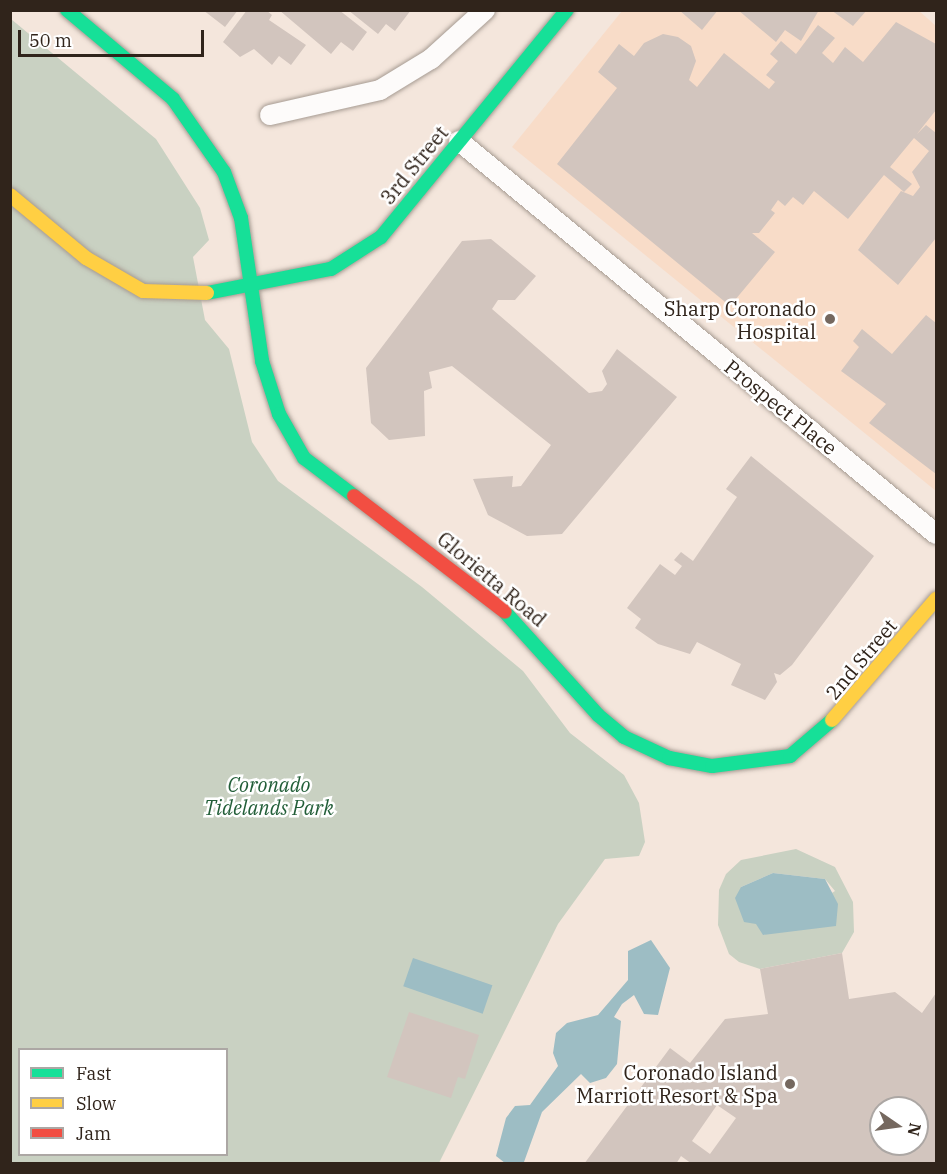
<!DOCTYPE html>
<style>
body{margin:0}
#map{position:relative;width:947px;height:1174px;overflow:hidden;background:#f4e6dc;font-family:"IBM Plex Serif",serif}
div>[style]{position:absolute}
.built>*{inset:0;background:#f8dcc8}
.green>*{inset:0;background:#c9d1c2}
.water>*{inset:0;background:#9dbdc4;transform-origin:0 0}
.building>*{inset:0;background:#d2c5be}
.roads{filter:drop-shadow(0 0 2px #a69b92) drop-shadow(0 0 2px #a69b92)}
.street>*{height:20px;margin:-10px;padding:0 10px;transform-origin:10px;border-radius:10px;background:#fdfbfa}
.fast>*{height:14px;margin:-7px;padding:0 7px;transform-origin:7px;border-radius:7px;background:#16e098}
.slow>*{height:14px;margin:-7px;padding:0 7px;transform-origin:7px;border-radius:7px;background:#ffcf43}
.jam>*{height:14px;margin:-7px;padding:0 7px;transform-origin:7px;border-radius:7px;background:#f24e42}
.dots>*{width:16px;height:16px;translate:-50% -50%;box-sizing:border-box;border:3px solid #fff;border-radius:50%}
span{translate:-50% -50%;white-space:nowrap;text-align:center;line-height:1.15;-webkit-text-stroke:5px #fff;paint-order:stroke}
.street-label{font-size:20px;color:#30241b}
.poi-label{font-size:20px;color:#30241b}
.right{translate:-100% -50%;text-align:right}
.park-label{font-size:20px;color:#225e38;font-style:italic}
.frame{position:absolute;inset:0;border:12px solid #30241b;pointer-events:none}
.legend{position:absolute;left:18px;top:1048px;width:210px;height:108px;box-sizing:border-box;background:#fff;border:2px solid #aca7a4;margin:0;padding:8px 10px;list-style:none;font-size:18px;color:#30241b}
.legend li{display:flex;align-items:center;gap:12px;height:30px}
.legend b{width:30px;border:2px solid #aca7a4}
.north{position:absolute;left:869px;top:1096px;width:60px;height:60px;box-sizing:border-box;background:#fff;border:2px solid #aca7a4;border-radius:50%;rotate:103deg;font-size:16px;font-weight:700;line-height:24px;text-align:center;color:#30241b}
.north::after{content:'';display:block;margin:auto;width:21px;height:27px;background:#75685f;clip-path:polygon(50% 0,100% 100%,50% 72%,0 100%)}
.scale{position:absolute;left:18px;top:30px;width:186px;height:27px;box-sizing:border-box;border:3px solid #30241b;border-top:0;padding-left:8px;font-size:18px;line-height:21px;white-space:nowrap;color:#30241b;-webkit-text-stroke:4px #fff;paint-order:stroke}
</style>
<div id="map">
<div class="built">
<i style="clip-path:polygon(918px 10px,936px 26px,936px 491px,512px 147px,622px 11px)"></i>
</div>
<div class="green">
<i style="clip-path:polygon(evenodd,11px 19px,156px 139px,200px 208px,209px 240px,193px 257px,205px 320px,229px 349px,252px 442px,278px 481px,422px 587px,523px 671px,570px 733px,624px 775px,639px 803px,645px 842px,639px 856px,605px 859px,558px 924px,439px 1163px,11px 1163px,11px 19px,20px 1050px,226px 1050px,226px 1154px,20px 1154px,20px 1050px)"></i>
<i style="clip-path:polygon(evenodd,796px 849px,835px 867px,853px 902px,854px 932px,842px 953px,760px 969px,739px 962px,729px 954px,718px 925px,719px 890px,726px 874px,741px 860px,796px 849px,773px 873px,825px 879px,835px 891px,764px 935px,741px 887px,773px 873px)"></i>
</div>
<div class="water">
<i style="clip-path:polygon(773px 873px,825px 879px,838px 904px,836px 926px,763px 935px,756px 924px,744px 922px,735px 898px,741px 887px)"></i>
<i style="clip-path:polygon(651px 940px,670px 968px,658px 1015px,644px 1014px,634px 995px,622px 1004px,614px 1017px,621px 1021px,617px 1064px,606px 1078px,590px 1083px,581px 1074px,542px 1112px,524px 1162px,505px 1163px,496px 1156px,506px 1118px,515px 1106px,530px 1105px,558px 1066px,553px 1053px,556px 1033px,567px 1023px,598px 1015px,628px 980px,628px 951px)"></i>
<i style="left:413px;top:958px;width:84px;height:30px;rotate:19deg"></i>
</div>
<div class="building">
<i style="clip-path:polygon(203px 10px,238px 10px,225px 27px)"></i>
<i style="clip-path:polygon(247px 10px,266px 10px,272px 15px,269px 20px,306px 45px,291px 65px,279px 56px,272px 65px,254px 49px,240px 57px,223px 42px)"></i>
<i style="clip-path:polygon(279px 10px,339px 10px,367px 32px,353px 51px,341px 42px,331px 54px)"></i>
<i style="clip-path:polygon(348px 10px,411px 10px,395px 31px,386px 24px,378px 34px)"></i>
<i style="clip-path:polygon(679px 10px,718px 10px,702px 30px)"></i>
<i style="clip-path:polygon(738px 10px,819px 10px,801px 41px,785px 30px,776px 42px)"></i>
<i style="clip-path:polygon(831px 10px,867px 10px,853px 26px)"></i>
<i style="clip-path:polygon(896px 22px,936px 44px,936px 110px,917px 134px,926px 125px,936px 133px,936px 238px,898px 285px,858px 250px,901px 191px,913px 196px,920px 187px,912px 172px,929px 151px,914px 138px,890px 167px,912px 184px,904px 192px,884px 175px,848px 219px,814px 191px,803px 205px,793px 197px,785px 206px,778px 200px,771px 210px,775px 213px,759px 233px,752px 233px,775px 252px,730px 306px,557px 164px,617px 88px,598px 72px,619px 44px,634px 56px,644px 43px,663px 34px,678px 37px,691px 46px,696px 61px,689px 80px,697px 87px,724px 53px,769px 89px,775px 82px,766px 75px,778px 61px,770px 54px,781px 41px,796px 54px,818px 25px,835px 38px,822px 53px,833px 63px,845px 47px,863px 62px)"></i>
<i style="clip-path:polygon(491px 239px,536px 276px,515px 300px,498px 300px,492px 309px,589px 393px,602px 391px,607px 384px,602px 371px,617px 349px,677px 397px,562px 534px,527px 536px,488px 515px,473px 479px,513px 476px,512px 487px,521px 486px,551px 445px,452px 366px,429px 372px,432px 388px,424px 391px,425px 436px,389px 440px,371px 423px,366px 368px,462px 241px)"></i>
<i style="clip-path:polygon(926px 315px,936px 323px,936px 474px,869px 423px,886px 404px,841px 371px,859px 347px,853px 341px,862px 329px,892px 354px)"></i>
<i style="clip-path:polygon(751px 456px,874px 556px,792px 665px,780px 675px,774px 673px,777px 682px,765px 700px,731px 685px,741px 664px,697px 642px,690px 654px,658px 644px,635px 628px,641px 619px,627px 608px,660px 564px,675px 575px,682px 566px,674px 560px,681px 552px,693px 561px,737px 497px,726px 489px)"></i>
<i style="clip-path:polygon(evenodd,842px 953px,849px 999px,895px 992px,922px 1013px,936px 993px,936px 1164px,692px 1164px,681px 1156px,676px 1164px,584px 1164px,670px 1048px,690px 1063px,725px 1019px,768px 1014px,760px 969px,842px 953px,717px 1105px,736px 1118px,710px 1154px,692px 1141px,717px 1105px,842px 953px,881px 1108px,917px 1108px,917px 1144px,881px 1144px,881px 1108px)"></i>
<i style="clip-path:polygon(409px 1012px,479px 1035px,465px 1079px,458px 1077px,451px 1098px,387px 1077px)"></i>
</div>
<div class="roads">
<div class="street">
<i style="left:270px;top:115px;width:113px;rotate:-12.8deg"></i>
<i style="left:380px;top:90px;width:60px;rotate:-31.3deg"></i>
<i style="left:431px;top:59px;width:73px;rotate:-42.2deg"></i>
<i style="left:459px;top:141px;width:618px;rotate:39.49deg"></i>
</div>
<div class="fast">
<i style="left:67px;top:10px;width:138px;rotate:40deg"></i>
<i style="left:173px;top:99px;width:89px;rotate:55.1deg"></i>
<i style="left:224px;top:172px;width:49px;rotate:69.7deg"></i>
<i style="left:241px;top:218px;width:145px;rotate:81.6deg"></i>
<i style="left:262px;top:361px;width:56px;rotate:72.2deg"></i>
<i style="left:279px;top:414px;width:51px;rotate:60.4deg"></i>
<i style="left:304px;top:458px;width:63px;rotate:37.2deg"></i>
<i style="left:207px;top:293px;width:126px;rotate:-11deg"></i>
<i style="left:331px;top:269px;width:59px;rotate:-32.6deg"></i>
<i style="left:381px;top:237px;width:293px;rotate:-50.7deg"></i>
<i style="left:505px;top:612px;width:139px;rotate:47.9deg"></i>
<i style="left:598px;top:715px;width:34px;rotate:40deg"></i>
<i style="left:624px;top:737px;width:50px;rotate:25deg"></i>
<i style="left:669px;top:758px;width:44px;rotate:10.5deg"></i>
<i style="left:712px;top:766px;width:79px;rotate:-7.3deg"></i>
<i style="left:790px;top:756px;width:55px;rotate:-40.6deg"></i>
</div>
<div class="slow">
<i style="left:10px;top:195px;width:99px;rotate:39.7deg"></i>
<i style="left:86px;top:258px;width:66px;rotate:30.1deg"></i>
<i style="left:143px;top:291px;width:64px;rotate:1.8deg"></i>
<i style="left:832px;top:720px;width:160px;rotate:-49.3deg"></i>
</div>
<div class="jam">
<i style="left:354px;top:496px;width:190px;rotate:37.5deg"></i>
</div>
</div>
<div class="dots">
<i style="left:830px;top:319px;background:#75685f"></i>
<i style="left:790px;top:1084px;background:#75685f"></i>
</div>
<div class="street-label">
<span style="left:414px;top:165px;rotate:-51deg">3rd Street</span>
<span style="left:781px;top:407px;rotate:39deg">Prospect Place</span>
<span style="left:492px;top:579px;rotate:40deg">Glorietta Road</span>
<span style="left:861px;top:659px;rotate:-50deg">2nd Street</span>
</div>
<div class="poi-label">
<span class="right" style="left:816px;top:320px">Sharp Coronado<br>Hospital</span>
<span class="right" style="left:778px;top:1084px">Coronado Island<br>Marriott Resort &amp; Spa</span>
</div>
<div class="park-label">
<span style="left:269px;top:796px">Coronado<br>Tidelands Park</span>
</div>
<div class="frame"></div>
<ul class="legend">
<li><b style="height:8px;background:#16e098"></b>Fast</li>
<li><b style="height:8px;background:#ffcf43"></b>Slow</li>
<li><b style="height:8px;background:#f24e42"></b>Jam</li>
</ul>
<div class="north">N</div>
<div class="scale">50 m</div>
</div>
